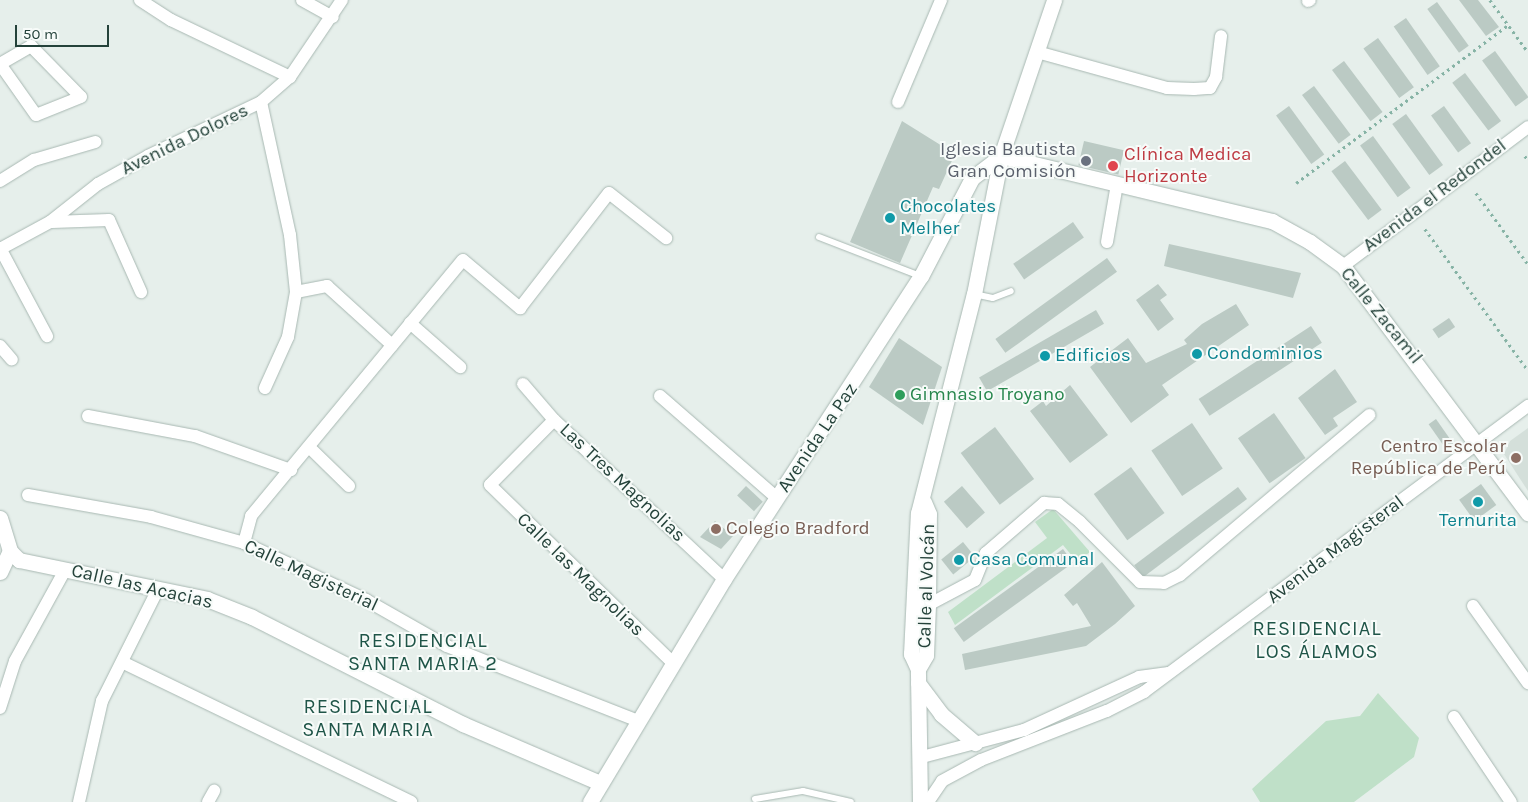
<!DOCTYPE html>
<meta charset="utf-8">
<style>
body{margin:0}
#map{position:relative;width:1528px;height:802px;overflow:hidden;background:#e6efeb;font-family:Karla,sans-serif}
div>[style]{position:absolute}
.built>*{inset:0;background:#d4dfda}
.green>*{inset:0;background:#bfe0c8}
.building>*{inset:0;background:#bbcac4;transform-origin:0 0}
.path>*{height:2.5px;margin-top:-1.25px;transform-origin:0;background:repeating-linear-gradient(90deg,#86b3a5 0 2.5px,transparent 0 6.5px)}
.roads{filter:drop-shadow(0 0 1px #a8b8b2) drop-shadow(0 0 1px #a8b8b2)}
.service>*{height:6px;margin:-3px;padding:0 3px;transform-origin:3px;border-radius:3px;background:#fff}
.minor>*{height:12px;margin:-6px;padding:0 6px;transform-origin:6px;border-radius:6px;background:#fff}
.tertiary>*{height:15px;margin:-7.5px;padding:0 7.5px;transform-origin:7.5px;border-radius:7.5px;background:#fff}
.secondary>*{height:15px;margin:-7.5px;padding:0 7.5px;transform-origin:7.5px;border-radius:7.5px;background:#fff}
.dots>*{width:14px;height:14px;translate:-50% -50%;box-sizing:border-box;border:2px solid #f7fbf9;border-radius:50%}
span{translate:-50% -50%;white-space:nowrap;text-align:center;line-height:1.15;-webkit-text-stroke:4px #f7fbf9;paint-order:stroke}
.street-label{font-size:19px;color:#24423a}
.worship-label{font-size:19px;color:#5b616d}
.right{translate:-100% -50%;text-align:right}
.health-label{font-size:19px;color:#be3a42}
.left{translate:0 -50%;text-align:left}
.culture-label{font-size:19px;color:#0d838f}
.leisure-label{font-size:19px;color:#27864d}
.education-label{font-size:19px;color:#785e54}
.neighbourhood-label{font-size:20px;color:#1f5548;letter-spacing:1px}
.scale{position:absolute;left:15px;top:25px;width:94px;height:22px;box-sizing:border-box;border:2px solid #24423a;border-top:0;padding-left:6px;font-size:15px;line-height:18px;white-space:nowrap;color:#24423a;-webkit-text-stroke:4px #f7fbf9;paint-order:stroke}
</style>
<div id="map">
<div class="built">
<i style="clip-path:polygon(1528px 428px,1528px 491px,1504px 454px,1510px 441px)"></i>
</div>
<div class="green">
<i style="clip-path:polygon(1053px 509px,1090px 552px,1077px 562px,1063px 545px,955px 625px,948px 612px,1047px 538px,1035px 522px)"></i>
<i style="clip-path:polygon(1378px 693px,1419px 738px,1414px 757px,1354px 802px,1260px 802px,1252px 789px,1326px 721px,1360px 716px)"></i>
</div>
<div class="building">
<i style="clip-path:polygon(1459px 0,1478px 0,1499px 27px,1486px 36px)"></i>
<i style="left:1437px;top:2px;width:54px;height:12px;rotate:54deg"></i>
<i style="left:1406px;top:18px;width:59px;height:15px;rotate:55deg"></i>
<i style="left:1378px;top:38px;width:61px;height:18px;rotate:54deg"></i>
<i style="left:1495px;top:51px;width:57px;height:16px;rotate:54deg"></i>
<i style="left:1344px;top:61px;width:64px;height:15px;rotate:53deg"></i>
<i style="left:1465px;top:73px;width:60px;height:16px;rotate:53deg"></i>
<i style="left:1314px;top:86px;width:61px;height:15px;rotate:53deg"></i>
<i style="left:1289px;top:106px;width:60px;height:16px;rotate:54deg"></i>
<i style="left:1444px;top:106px;width:46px;height:16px;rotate:54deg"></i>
<i style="left:1406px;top:114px;width:63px;height:17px;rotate:54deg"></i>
<i style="clip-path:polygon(902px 121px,955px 154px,939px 189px,933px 187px,900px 263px,850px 242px)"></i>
<i style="left:1373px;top:136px;width:64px;height:16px;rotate:54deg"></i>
<i style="left:1084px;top:141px;width:41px;height:25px;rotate:13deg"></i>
<i style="left:1345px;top:161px;width:61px;height:17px;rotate:53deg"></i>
<i style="left:1073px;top:222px;width:19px;height:73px;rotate:55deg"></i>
<i style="clip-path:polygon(1169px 244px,1301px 273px,1293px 298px,1164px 266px)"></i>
<i style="left:1107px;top:258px;width:17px;height:138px;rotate:54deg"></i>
<i style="clip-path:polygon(1158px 284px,1167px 295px,1160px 300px,1174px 319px,1158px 331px,1136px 300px)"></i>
<i style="clip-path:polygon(1236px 304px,1249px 325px,1162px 385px,1169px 395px,1131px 423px,1090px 367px,1128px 338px,1146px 363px,1187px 344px,1184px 340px,1202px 324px)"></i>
<i style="left:1096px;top:310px;width:16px;height:135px;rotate:60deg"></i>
<i style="left:1449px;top:318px;width:11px;height:20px;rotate:56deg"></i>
<i style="left:1311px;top:326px;width:20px;height:134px;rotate:57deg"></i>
<i style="clip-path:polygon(899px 338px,942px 367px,923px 425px,869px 387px)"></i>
<i style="clip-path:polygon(1335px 369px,1357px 402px,1333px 418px,1338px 426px,1325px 435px,1298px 398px)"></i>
<i style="clip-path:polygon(1070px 385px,1108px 435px,1070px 463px,1030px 411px,1043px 401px,1046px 406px)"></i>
<i style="left:1274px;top:413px;width:55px;height:44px;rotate:55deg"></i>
<i style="left:1436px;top:419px;width:37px;height:9px;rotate:55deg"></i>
<i style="left:1192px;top:423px;width:55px;height:49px;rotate:56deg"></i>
<i style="left:995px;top:427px;width:65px;height:43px;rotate:53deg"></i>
<i style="left:1131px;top:467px;width:57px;height:46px;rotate:54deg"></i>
<i style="left:1481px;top:484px;width:26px;height:27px;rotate:54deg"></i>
<i style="left:746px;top:486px;width:23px;height:13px;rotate:43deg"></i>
<i style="left:962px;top:486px;width:35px;height:24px;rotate:49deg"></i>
<i style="left:1238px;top:487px;width:15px;height:130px;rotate:53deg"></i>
<i style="clip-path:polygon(715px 521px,733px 536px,721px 549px,700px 537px)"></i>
<i style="left:963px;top:542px;width:19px;height:28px;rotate:51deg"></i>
<i style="left:1063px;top:549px;width:17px;height:135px;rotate:54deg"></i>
<i style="clip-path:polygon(1102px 562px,1135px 606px,1115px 624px,1086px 646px,965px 670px,962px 654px,1091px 626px,1077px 603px,1073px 606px,1064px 595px)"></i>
</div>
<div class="path">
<i style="left:1490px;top:0;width:64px;rotate:53.8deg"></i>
<i style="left:1525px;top:156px;width:5px;rotate:53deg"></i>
<i style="left:1296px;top:183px;width:264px;rotate:-36.7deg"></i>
<i style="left:1476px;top:193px;width:88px;rotate:53.8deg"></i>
<i style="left:1425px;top:229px;width:175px;rotate:53.9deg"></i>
</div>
<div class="roads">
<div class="service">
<i style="left:819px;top:237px;width:108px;rotate:21.1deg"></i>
<i style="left:974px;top:294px;width:19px;rotate:12deg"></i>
<i style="left:993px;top:298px;width:19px;rotate:-21deg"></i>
<i style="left:755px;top:799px;width:49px;rotate:-9.5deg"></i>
<i style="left:803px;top:791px;width:49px;rotate:12.9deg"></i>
</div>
<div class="minor">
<i style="left:140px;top:0;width:37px;rotate:33deg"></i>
<i style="left:171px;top:20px;width:132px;rotate:25.6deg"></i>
<i style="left:302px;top:0;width:35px;rotate:29deg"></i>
<i style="left:1308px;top:1px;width:2px;rotate:-27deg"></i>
<i style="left:1037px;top:52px;width:135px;rotate:15.5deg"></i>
<i style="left:1167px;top:88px;width:27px;rotate:2deg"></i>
<i style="left:1194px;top:89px;width:16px;rotate:-4deg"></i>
<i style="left:1210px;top:88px;width:13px;rotate:-61deg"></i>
<i style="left:1216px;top:77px;width:41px;rotate:-83deg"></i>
<i style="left:0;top:64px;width:36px;rotate:-30deg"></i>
<i style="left:31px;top:46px;width:71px;rotate:45.6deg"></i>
<i style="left:81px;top:97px;width:48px;rotate:158.2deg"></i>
<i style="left:36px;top:115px;width:62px;rotate:-125.2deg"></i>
<i style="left:261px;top:102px;width:136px;rotate:77.7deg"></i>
<i style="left:290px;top:235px;width:57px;rotate:84deg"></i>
<i style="left:296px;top:292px;width:46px;rotate:100.1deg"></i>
<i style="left:288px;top:337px;width:56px;rotate:114.3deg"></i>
<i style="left:898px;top:102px;width:111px;rotate:-67.1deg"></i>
<i style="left:0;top:181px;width:40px;rotate:-32deg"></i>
<i style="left:34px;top:160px;width:64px;rotate:-16.4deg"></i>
<i style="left:52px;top:222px;width:57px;rotate:-2deg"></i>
<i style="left:109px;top:220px;width:79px;rotate:66deg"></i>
<i style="left:1107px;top:242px;width:59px;rotate:-80.2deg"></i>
<i style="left:0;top:248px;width:100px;rotate:61.9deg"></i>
<i style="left:0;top:249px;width:57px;rotate:-28.4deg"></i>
<i style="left:50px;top:222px;width:61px;rotate:-38.4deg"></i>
<i style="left:98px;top:184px;width:57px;rotate:-29.2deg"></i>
<i style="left:148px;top:156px;width:125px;rotate:-25.5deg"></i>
<i style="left:261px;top:102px;width:38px;rotate:-41deg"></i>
<i style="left:290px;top:77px;width:93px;rotate:-56deg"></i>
<i style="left:1343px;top:266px;width:231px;rotate:-36.9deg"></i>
<i style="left:296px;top:292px;width:32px;rotate:-11deg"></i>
<i style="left:327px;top:286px;width:88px;rotate:42.2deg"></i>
<i style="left:410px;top:323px;width:67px;rotate:41.3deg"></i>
<i style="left:0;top:346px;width:18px;rotate:49deg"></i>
<i style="left:523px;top:384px;width:48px;rotate:49.3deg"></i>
<i style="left:554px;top:420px;width:233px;rotate:43.1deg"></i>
<i style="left:660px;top:396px;width:155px;rotate:41.1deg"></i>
<i style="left:88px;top:416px;width:109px;rotate:10.6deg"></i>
<i style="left:195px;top:436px;width:102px;rotate:19.5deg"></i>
<i style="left:554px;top:420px;width:91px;rotate:134.6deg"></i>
<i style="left:490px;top:485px;width:254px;rotate:44.2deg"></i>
<i style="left:309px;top:447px;width:56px;rotate:44.3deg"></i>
<i style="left:28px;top:495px;width:125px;rotate:10.1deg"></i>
<i style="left:151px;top:517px;width:97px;rotate:15.6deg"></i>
<i style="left:244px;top:543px;width:135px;rotate:25deg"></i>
<i style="left:366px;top:600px;width:93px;rotate:29.6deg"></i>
<i style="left:447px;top:646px;width:203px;rotate:21.4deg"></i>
<i style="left:244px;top:543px;width:28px;rotate:-75deg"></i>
<i style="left:251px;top:516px;width:332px;rotate:-50.4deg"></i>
<i style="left:463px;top:260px;width:75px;rotate:40.1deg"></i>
<i style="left:520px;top:308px;width:145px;rotate:-52.3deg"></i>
<i style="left:609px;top:193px;width:73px;rotate:38.3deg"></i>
<i style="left:928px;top:605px;width:53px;rotate:-28deg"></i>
<i style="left:975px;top:580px;width:29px;rotate:-68deg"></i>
<i style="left:986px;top:553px;width:77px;rotate:-40.8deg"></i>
<i style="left:1044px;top:503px;width:14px;rotate:4deg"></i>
<i style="left:1058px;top:504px;width:28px;rotate:39deg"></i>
<i style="left:1080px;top:522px;width:85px;rotate:45deg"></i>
<i style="left:1140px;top:582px;width:24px;rotate:2deg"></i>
<i style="left:1164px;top:583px;width:18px;rotate:-27deg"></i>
<i style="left:1180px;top:575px;width:248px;rotate:-40.2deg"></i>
<i style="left:1473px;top:606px;width:95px;rotate:54.5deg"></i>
<i style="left:124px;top:663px;width:319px;rotate:25.8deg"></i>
<i style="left:0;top:708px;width:49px;rotate:-72.3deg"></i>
<i style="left:15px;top:661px;width:104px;rotate:-61.2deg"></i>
<i style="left:1454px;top:717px;width:102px;rotate:56.2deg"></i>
<i style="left:922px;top:757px;width:106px;rotate:-14.8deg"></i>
<i style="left:1024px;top:730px;width:127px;rotate:-24.7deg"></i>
<i style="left:1139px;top:677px;width:28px;rotate:-8deg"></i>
<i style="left:79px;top:802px;width:104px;rotate:-77.2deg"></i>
<i style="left:102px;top:701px;width:125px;rotate:-63.4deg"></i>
<i style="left:208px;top:802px;width:13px;rotate:-61deg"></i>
<i style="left:928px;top:802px;width:25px;rotate:-56deg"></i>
<i style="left:942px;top:781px;width:44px;rotate:-28.3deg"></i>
<i style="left:981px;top:760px;width:135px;rotate:-21.3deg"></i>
<i style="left:1107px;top:711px;width:42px;rotate:-27.2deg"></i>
<i style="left:1144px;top:692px;width:479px;rotate:-36.7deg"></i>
</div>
<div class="tertiary">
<i style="left:1001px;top:156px;width:279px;rotate:13.5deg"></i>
<i style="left:1272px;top:221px;width:43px;rotate:28.9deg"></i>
<i style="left:1310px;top:242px;width:41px;rotate:36deg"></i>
<i style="left:1343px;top:266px;width:309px;rotate:53.2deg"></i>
<i style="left:1001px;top:156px;width:165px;rotate:-71.2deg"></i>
<i style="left:0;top:518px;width:34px;rotate:73deg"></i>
<i style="left:10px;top:551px;width:13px;rotate:45deg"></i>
<i style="left:19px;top:560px;width:192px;rotate:11.7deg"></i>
<i style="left:207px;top:599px;width:48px;rotate:21.8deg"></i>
<i style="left:252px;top:617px;width:237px;rotate:26.9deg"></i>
<i style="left:463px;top:724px;width:149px;rotate:23.3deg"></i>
<i style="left:0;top:572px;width:23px;rotate:-65deg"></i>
<i style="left:590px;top:802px;width:260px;rotate:-59deg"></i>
<i style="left:724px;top:579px;width:361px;rotate:-57deg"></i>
<i style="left:921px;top:276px;width:110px;rotate:-62.5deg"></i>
<i style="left:972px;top:178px;width:36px;rotate:-37deg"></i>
</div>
<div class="secondary">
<i style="left:918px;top:669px;width:16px;rotate:-60deg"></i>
<i style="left:926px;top:655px;width:50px;rotate:-87.7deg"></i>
<i style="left:928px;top:605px;width:91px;rotate:-89.4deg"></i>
<i style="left:929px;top:514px;width:13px;rotate:-113deg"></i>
<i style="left:918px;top:683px;width:39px;rotate:53deg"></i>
<i style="left:941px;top:714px;width:45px;rotate:40.5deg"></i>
<i style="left:920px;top:802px;width:133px;rotate:-90.9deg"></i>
<i style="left:918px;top:669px;width:17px;rotate:-115deg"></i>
<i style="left:911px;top:654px;width:141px;rotate:-87.2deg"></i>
<i style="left:918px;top:513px;width:226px;rotate:-75.7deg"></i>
<i style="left:974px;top:294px;width:141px;rotate:-78.9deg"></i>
</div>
</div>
<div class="dots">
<i style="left:1086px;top:161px;background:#6b7280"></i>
<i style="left:1113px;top:166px;background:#e0444e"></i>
<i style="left:890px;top:218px;background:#0f9aa8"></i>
<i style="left:1197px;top:354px;background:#0f9aa8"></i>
<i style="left:1045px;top:356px;background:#0f9aa8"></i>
<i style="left:900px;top:395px;background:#2e9e5b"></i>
<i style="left:1516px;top:458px;background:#8d6e63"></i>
<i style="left:1478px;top:502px;background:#0f9aa8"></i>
<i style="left:716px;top:529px;background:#8d6e63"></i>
<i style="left:959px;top:560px;background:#0f9aa8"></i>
</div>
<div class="street-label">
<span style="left:185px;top:140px;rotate:-26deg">Avenida Dolores</span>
<span style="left:1435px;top:196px;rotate:-37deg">Avenida el Redondel</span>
<span style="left:1381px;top:316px;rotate:51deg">Calle Zacamil</span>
<span style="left:818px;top:438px;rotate:-56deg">Avenida La Paz</span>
<span style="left:622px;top:483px;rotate:43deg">Las Tres Magnolias</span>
<span style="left:1336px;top:550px;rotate:-37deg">Avenida Magisteral</span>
<span style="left:580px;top:575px;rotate:44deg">Calle las Magnolias</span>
<span style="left:311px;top:576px;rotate:25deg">Calle Magisterial</span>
<span style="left:927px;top:586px;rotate:-88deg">Calle al Volcán</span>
<span style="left:142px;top:587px;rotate:13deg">Calle las Acacias</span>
</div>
<div class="worship-label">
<span class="right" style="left:1076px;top:161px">Iglesia Bautista<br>Gran Comisión</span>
</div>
<div class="health-label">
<span class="left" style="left:1124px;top:166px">Clínica Medica<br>Horizonte</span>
</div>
<div class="culture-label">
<span class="left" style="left:900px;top:218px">Chocolates<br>Melher</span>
<span class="left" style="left:1207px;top:354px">Condominios</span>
<span class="left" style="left:1055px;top:356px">Edificios</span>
<span style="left:1478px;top:521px">Ternurita</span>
<span class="left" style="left:969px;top:560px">Casa Comunal</span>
</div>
<div class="leisure-label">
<span class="left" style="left:910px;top:395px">Gimnasio Troyano</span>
</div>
<div class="education-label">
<span class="right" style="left:1506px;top:458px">Centro Escolar<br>República de Perú</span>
<span class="left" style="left:726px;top:529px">Colegio Bradford</span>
</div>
<div class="neighbourhood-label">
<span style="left:1317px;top:640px">RESIDENCIAL<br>LOS ÁLAMOS</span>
<span style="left:423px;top:652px">RESIDENCIAL<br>SANTA MARIA 2</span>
<span style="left:368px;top:718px">RESIDENCIAL<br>SANTA MARIA</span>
</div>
<div class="scale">50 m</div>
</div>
